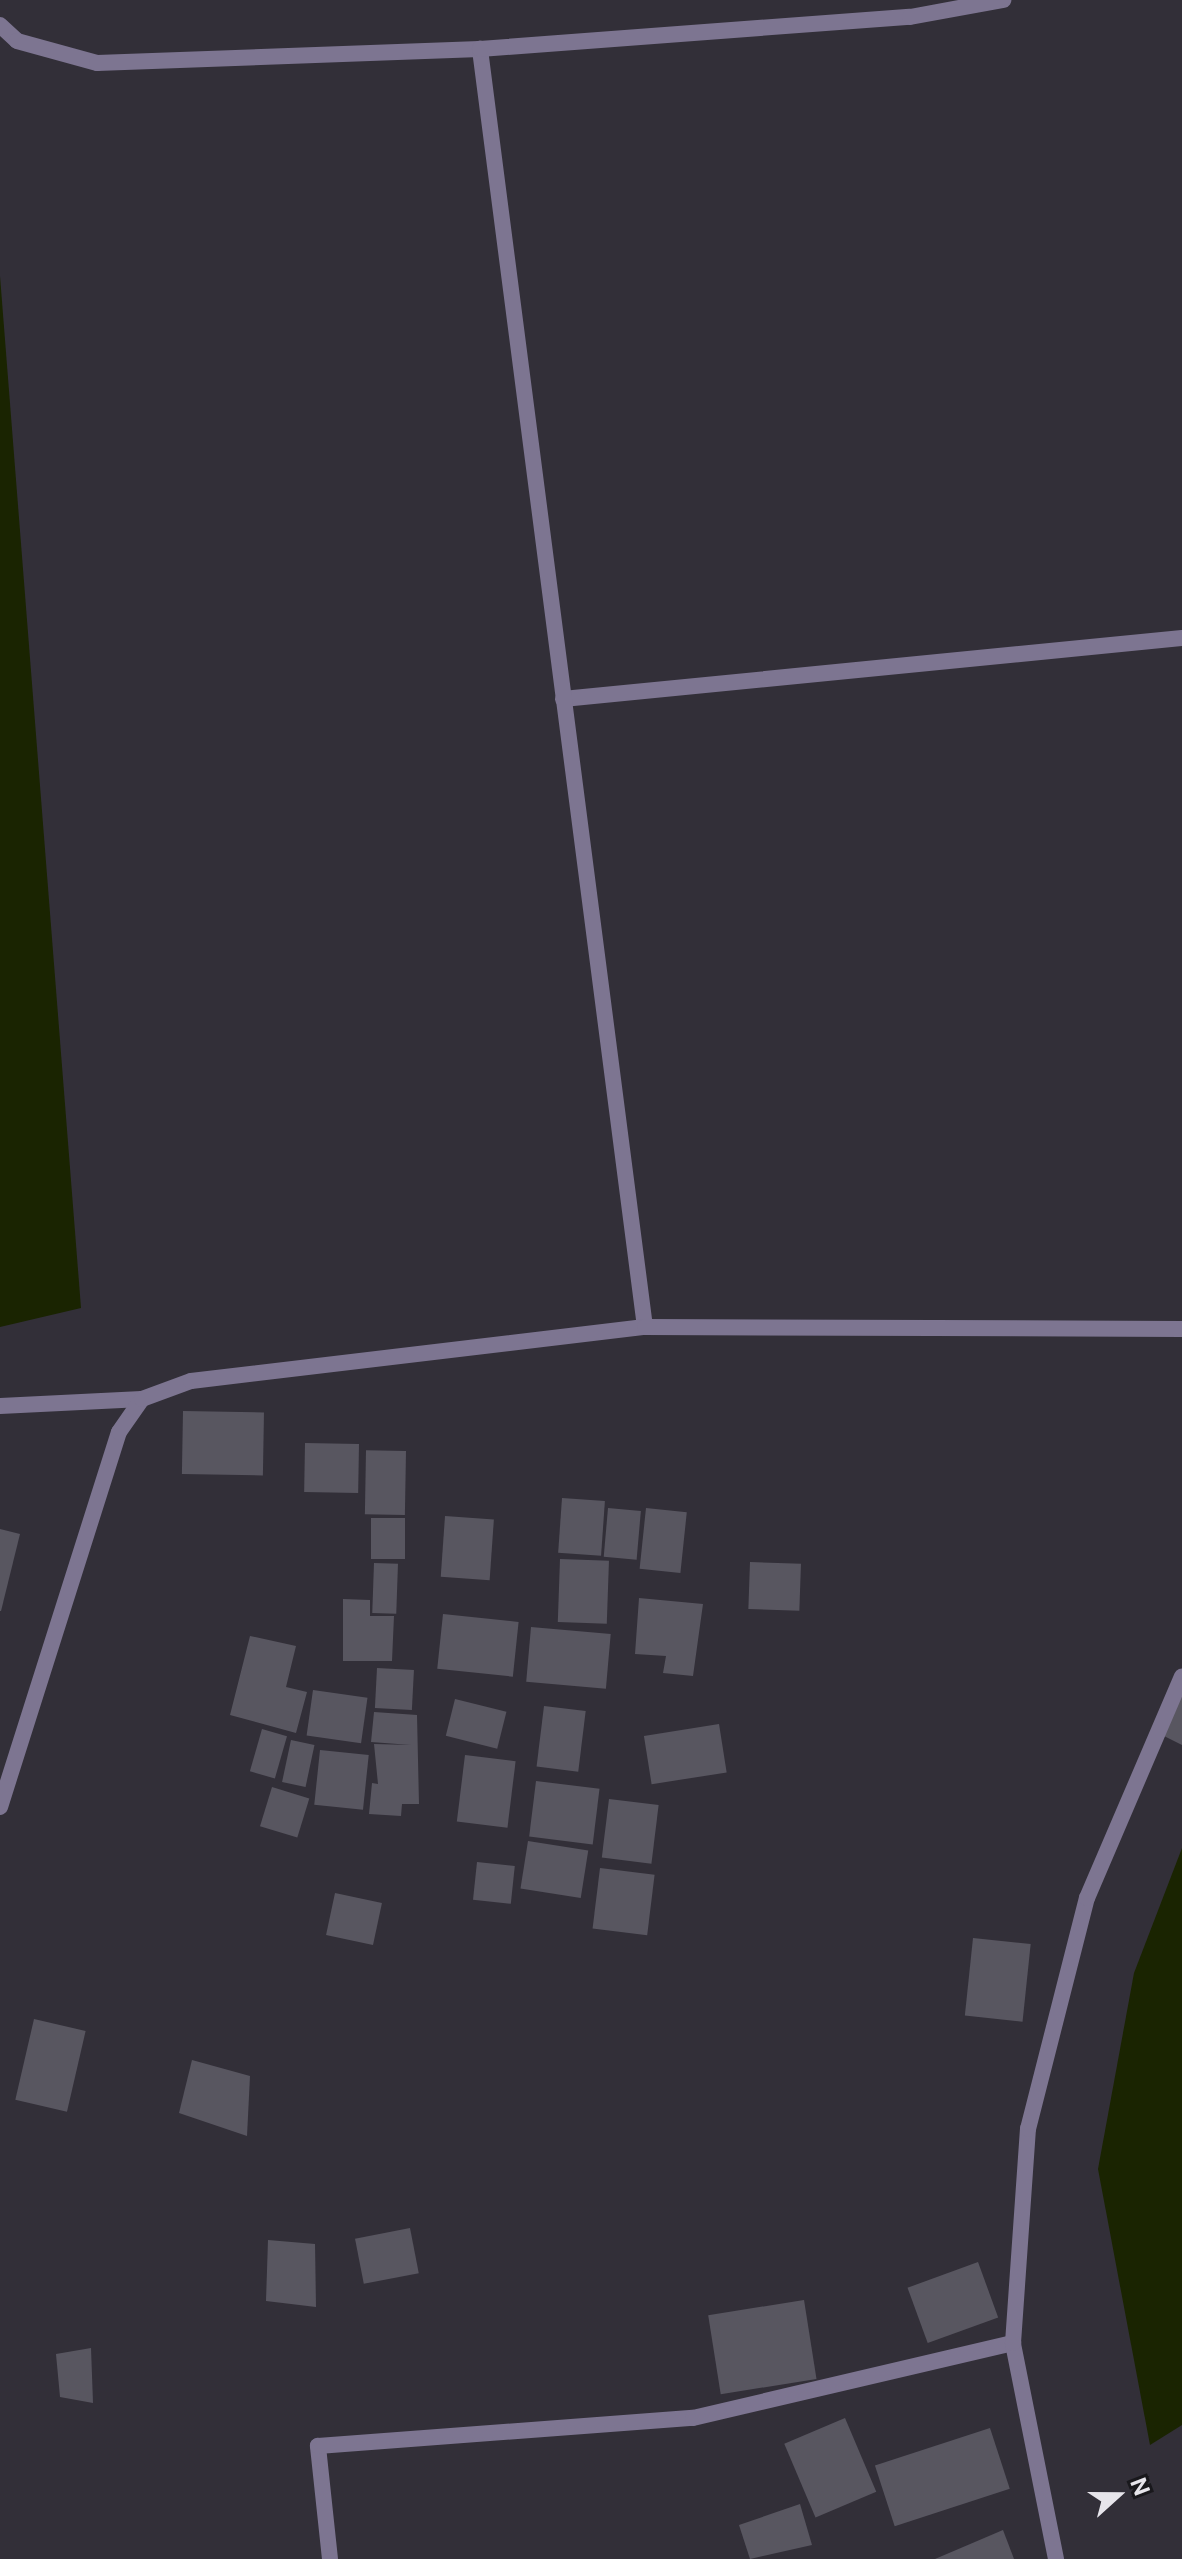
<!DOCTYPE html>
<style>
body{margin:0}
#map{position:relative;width:1182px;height:2559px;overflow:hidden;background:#322f38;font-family:"Public Sans",sans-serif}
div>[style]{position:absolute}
.water>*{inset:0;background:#1a2401}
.building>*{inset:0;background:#585660;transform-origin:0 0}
.service>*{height:16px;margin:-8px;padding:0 8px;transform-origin:8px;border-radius:8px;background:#7d7591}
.minor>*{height:16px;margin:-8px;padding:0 8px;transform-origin:8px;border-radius:8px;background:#7d7591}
span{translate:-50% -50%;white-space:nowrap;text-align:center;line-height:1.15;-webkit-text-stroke:6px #19181c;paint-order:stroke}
.north{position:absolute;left:1078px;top:2455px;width:80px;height:80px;-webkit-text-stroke:6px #19181c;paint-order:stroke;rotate:69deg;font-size:22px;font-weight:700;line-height:32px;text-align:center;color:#e7e5eb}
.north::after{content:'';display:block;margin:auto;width:28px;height:36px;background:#e7e5eb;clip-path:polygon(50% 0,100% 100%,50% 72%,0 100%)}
</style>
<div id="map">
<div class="water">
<i style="clip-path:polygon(0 276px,81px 1308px,0 1327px)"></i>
<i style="clip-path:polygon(1182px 1848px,1182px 2425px,1150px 2445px,1098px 2169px,1134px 1973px)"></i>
</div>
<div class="building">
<i style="left:183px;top:1411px;width:81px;height:63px;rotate:1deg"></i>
<i style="left:359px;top:1444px;width:49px;height:54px;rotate:91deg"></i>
<i style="left:406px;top:1451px;width:64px;height:40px;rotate:91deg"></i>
<i style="left:562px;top:1498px;width:43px;height:55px;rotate:4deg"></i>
<i style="left:608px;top:1508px;width:33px;height:49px;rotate:5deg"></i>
<i style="left:646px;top:1508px;width:41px;height:61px;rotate:6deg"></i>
<i style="left:445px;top:1516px;width:49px;height:61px;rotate:4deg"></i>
<i style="left:371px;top:1518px;width:34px;height:41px"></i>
<i style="clip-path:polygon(0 1529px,20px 1534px,1px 1611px,0 1611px)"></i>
<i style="left:560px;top:1559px;width:49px;height:63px;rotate:2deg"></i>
<i style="left:750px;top:1562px;width:51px;height:47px;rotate:2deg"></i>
<i style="left:374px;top:1563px;width:24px;height:50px;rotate:2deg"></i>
<i style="clip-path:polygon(639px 1598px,703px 1604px,693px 1676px,663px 1673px,666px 1656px,635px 1654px)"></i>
<i style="clip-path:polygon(343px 1599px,370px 1600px,370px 1616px,394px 1616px,392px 1661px,343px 1661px)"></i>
<i style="left:443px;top:1614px;width:76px;height:55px;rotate:6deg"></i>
<i style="left:531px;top:1627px;width:80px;height:55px;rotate:5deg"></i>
<i style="clip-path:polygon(250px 1636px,296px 1646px,286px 1687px,307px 1692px,296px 1733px,230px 1715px)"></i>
<i style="left:377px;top:1668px;width:37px;height:40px;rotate:3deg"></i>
<i style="clip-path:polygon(1182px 1685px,1182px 1745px,1158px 1733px)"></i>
<i style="left:313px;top:1690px;width:55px;height:46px;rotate:8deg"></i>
<i style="left:455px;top:1699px;width:53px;height:38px;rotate:14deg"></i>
<i style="left:544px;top:1706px;width:42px;height:61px;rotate:7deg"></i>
<i style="clip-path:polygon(374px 1712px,417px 1715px,419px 1804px,402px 1804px,401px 1816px,369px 1814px,372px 1783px,378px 1784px,374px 1744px,411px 1745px,371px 1742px)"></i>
<i style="left:719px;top:1724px;width:49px;height:76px;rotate:81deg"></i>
<i style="left:262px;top:1729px;width:26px;height:44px;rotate:16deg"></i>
<i style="left:291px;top:1740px;width:24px;height:43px;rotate:12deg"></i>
<i style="left:320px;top:1750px;width:49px;height:55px;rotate:6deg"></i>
<i style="left:465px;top:1755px;width:51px;height:67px;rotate:7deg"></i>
<i style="left:536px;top:1781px;width:64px;height:56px;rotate:7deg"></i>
<i style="left:272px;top:1787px;width:39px;height:41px;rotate:17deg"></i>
<i style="left:609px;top:1799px;width:50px;height:59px;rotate:7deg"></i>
<i style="left:528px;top:1841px;width:61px;height:48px;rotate:9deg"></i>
<i style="left:477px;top:1862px;width:38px;height:38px;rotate:6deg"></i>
<i style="left:600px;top:1868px;width:55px;height:61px;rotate:7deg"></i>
<i style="left:335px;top:1893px;width:48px;height:43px;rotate:12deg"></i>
<i style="left:973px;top:1938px;width:58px;height:78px;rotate:6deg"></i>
<i style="left:34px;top:2019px;width:53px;height:83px;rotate:13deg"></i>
<i style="clip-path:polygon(192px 2060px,250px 2076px,247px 2136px,179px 2113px)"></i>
<i style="left:410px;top:2228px;width:46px;height:56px;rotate:79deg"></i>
<i style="clip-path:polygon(268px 2240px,315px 2244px,316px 2307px,266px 2301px)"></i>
<i style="left:978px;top:2262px;width:59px;height:75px;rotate:70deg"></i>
<i style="left:804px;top:2300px;width:80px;height:97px;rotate:81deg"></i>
<i style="clip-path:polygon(91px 2348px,93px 2403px,60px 2397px,56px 2354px)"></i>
<i style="left:845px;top:2418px;width:80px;height:66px;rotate:67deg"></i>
<i style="left:990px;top:2428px;width:64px;height:121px;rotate:72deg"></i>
<i style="clip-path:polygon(800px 2504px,812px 2545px,750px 2559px,739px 2525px)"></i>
<i style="clip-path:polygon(1003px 2530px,1014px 2559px,935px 2559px)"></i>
</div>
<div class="service">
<i style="left:563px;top:699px;width:622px;rotate:-5.63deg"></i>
</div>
<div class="minor">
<i style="left:0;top:25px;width:23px;rotate:43deg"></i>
<i style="left:17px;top:41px;width:83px;rotate:15.4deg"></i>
<i style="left:97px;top:63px;width:383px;rotate:-2.1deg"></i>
<i style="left:645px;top:1327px;width:1289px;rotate:-97.36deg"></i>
<i style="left:480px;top:49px;width:431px;rotate:-4.3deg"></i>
<i style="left:910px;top:17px;width:95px;rotate:-10.4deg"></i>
<i style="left:0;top:1406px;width:142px;rotate:-2.8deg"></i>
<i style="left:0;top:1807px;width:393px;rotate:-72.4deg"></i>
<i style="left:119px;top:1432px;width:40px;rotate:-55.1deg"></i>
<i style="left:142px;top:1399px;width:52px;rotate:-20.2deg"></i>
<i style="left:191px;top:1381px;width:457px;rotate:-6.8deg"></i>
<i style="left:645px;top:1327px;width:537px;rotate:0.21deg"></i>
<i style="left:330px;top:2559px;width:114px;rotate:-96.1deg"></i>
<i style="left:318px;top:2446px;width:376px;rotate:-4.3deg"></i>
<i style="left:693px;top:2418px;width:329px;rotate:-13.2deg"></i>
<i style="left:1056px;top:2559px;width:220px;rotate:-101.3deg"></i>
<i style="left:1013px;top:2343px;width:215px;rotate:-86deg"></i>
<i style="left:1028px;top:2129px;width:238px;rotate:-75.7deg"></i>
<i style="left:1087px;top:1898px;width:241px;rotate:-66.8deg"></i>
</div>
<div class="north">N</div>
</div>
